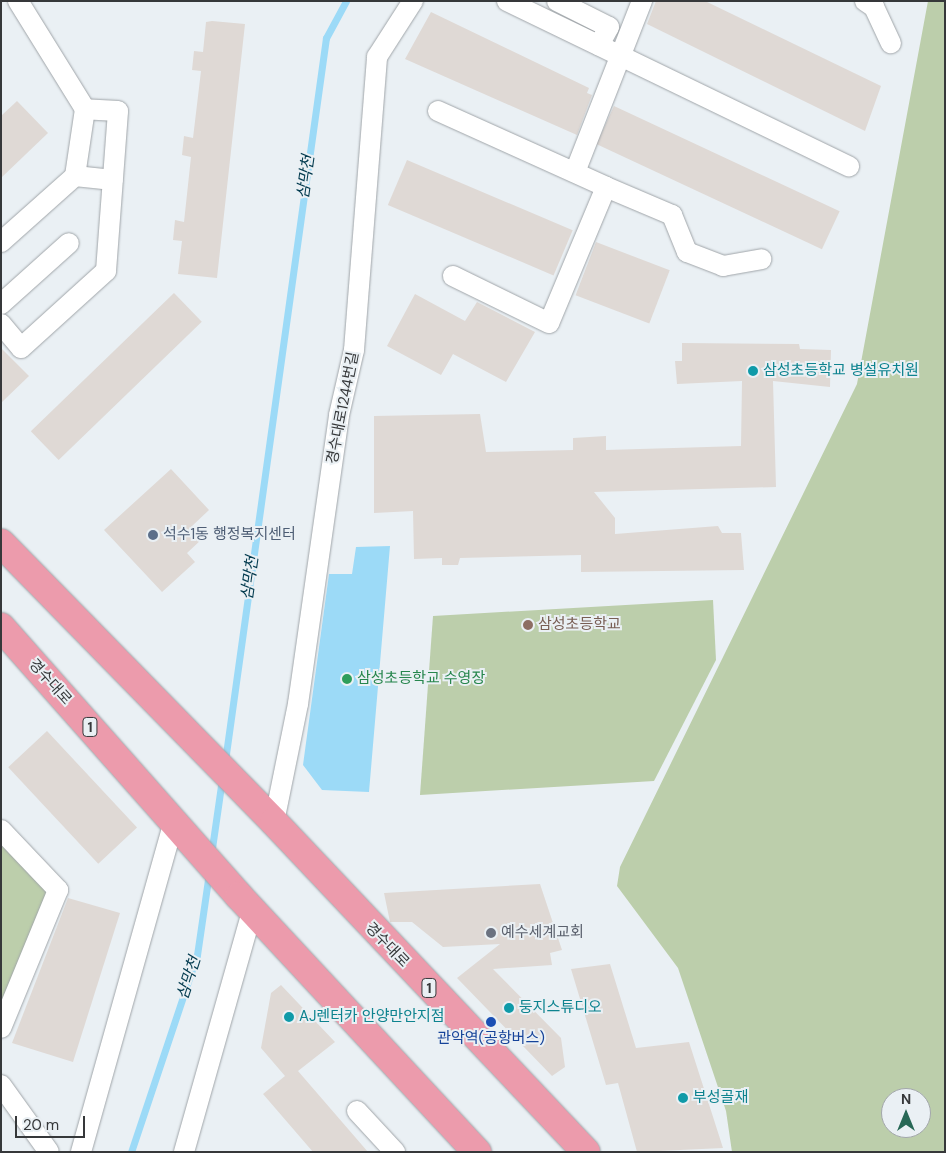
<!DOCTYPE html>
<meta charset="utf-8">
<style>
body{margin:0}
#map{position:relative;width:946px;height:1153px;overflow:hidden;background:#eaf0f4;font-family:"DM Sans","Noto Sans KR",sans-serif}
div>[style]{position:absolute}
.green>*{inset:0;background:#bcceab}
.water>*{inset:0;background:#9cdaf7}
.stream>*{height:7px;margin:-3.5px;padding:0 3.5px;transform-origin:3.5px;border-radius:3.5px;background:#9cdaf7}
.building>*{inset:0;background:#dfd9d5;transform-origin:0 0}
.roads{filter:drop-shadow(0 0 1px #a0a5a9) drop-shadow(0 0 1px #a0a5a9)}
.street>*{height:20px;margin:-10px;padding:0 10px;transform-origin:10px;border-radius:10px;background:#fff}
.primary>*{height:28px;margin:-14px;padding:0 14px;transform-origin:14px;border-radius:14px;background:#ec9bac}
.dots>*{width:14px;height:14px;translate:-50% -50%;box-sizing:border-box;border:2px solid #eaf0f4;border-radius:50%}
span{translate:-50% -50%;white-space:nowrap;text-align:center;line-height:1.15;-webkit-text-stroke:4px #eaf0f4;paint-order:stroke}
.shield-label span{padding:1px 4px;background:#eaf0f4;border:1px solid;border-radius:4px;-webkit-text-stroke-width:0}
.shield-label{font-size:14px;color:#36383a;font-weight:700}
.culture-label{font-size:15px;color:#0d838f}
.left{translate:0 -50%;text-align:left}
.street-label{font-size:15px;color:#36383a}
.service-label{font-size:15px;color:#4e5e75}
.education-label{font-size:15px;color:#785e54}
.leisure-label{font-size:15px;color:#27864d}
.worship-label{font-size:15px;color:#5b616d}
.transit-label{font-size:15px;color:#164399}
.water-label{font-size:16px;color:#023a4e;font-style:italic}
.frame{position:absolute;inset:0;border:2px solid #36383a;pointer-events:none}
.north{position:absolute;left:881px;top:1088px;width:50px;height:50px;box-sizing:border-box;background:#eaf0f4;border:1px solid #a2a6aa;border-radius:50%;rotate:0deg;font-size:14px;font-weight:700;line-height:20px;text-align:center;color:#36383a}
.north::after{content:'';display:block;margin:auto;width:18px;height:22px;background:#286856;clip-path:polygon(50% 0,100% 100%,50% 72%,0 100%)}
.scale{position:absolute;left:15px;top:1116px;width:70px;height:22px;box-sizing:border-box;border:2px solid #36383a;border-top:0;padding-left:6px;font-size:15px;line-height:18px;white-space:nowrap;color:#36383a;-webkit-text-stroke:4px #eaf0f4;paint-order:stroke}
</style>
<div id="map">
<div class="green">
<i style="clip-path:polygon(evenodd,928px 1px,945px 1px,945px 1152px,732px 1152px,726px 1111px,678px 968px,617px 886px,620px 867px,857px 384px,928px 1px,891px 1098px,921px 1098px,921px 1128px,891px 1128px,891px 1098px)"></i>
<i style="clip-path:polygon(713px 600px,716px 660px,654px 781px,420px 795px,433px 616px)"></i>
<i style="clip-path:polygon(1px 830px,58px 890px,1px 1028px)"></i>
</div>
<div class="water">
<i style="clip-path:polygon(390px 546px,369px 792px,322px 790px,303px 765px,329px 574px,352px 574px,356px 547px)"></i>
</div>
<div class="stream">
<i style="left:225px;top:761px;width:730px;rotate:-82.05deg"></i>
<i style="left:326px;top:38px;width:42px;rotate:-61.6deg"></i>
<i style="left:211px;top:855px;width:77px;rotate:-81.8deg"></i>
<i style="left:131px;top:1152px;width:208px;rotate:-71.5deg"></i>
<i style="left:197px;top:955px;width:83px;rotate:-81.7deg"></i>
</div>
<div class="building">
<i style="clip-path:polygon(656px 1px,705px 1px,881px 86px,865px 131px,647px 24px)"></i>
<i style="clip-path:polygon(431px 12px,589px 88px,587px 93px,592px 95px,577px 135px,405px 59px)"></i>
<i style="clip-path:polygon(212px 21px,245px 24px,217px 278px,178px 274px,182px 241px,173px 240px,175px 220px,184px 222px,191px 157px,182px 155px,184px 136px,193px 138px,201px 71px,192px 70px,194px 51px,203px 52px,206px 22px)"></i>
<i style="clip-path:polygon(17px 101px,48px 133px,1px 178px,1px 116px)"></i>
<i style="left:614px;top:106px;width:249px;height:42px;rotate:25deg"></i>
<i style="left:407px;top:160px;width:180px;height:49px;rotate:23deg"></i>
<i style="left:596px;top:242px;width:79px;height:57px;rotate:21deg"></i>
<i style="left:174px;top:293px;width:40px;height:199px;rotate:46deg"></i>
<i style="clip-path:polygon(415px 294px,465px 321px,477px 302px,535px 332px,506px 382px,453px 354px,441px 375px,387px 346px)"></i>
<i style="clip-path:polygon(682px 343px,799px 344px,800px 349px,831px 350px,830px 387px,773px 381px,776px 487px,594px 492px,615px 518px,615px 534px,718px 526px,722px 533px,741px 533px,744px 570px,581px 572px,581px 555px,460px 558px,458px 565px,442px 565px,442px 558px,414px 559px,413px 511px,374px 513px,374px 416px,480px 414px,486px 452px,573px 450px,573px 438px,606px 436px,606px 450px,741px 446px,742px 381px,677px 384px,675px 361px,682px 361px)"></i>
<i style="clip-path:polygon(1px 348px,29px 376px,1px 403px)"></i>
<i style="clip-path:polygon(171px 469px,209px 510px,191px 527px,202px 539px,187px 553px,195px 562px,162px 592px,104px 530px)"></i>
<i style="left:47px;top:731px;width:132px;height:53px;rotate:47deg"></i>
<i style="clip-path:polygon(540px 884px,562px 950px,550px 953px,552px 965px,493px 969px,561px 1038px,565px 1067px,552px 1076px,457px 978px,500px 944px,443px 947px,412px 922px,390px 922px,384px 893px)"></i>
<i style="clip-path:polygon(68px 898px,120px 913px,73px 1062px,12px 1043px)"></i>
<i style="clip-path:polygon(610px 964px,636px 1048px,689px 1042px,723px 1148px,637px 1152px,618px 1083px,606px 1085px,571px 969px)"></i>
<i style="clip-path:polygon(281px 985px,335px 1042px,298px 1071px,368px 1152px,313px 1152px,263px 1094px,285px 1076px,261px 1048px,271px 993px)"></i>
</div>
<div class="roads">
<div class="street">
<i style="left:507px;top:1px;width:380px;rotate:25.8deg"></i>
<i style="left:557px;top:1px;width:58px;rotate:26.6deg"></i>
<i style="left:609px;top:27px;width:21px;rotate:119deg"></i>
<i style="left:865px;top:1px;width:11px;rotate:34deg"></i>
<i style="left:874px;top:7px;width:40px;rotate:65deg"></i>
<i style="left:438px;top:111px;width:184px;rotate:24.3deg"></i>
<i style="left:606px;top:187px;width:147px;rotate:112.7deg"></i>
<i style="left:549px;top:323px;width:107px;rotate:-153.9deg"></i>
<i style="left:575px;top:172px;width:184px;rotate:-68.6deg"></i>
<i style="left:75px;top:176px;width:38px;rotate:6deg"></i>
<i style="left:606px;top:187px;width:72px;rotate:23deg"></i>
<i style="left:672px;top:215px;width:40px;rotate:68deg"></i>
<i style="left:687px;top:252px;width:39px;rotate:21deg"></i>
<i style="left:723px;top:266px;width:39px;rotate:-10deg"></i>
<i style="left:1px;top:242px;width:99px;rotate:-41.7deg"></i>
<i style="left:75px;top:176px;width:68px;rotate:-81.5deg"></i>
<i style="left:85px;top:109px;width:127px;rotate:-121.8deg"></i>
<i style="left:1px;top:304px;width:91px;rotate:-41.9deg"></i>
<i style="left:1px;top:324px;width:31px;rotate:50deg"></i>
<i style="left:21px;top:348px;width:115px;rotate:-42.2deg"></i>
<i style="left:106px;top:271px;width:160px;rotate:-85.7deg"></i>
<i style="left:118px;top:111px;width:33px;rotate:-177deg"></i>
<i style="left:274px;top:822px;width:120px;rotate:-78.5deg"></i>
<i style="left:298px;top:704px;width:292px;rotate:-81.9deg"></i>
<i style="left:339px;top:415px;width:67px;rotate:-77deg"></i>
<i style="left:354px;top:350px;width:294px;rotate:-85.5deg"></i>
<i style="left:377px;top:57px;width:67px;rotate:-57.3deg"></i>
<i style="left:1px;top:830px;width:83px;rotate:46.5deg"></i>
<i style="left:58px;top:890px;width:149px;rotate:112.4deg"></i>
<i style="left:1px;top:1085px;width:82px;rotate:54.4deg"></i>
<i style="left:357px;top:1111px;width:56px;rotate:47.2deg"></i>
<i style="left:81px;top:1152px;width:344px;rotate:-74.3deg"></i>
<i style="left:184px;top:1152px;width:250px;rotate:-74.2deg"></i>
</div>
<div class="primary">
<i style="left:1px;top:543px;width:390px;rotate:45.6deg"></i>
<i style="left:274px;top:822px;width:454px;rotate:46.6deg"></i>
<i style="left:1px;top:627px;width:359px;rotate:48.5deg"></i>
<i style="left:239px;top:896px;width:350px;rotate:47.1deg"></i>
</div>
</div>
<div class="dots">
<i style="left:753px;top:371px;background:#0f9aa8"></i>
<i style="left:153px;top:535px;background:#5c6f8a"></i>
<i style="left:528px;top:625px;background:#8d6e63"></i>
<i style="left:347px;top:679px;background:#2e9e5b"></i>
<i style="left:491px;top:933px;background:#6b7280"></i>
<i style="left:509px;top:1008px;background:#0f9aa8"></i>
<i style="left:289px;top:1017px;background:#0f9aa8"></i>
<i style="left:491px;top:1022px;background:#1a4fb4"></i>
<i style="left:683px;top:1098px;background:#0f9aa8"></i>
</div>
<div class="shield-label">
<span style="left:90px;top:727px">1</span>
<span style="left:429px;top:988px">1</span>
</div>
<div class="culture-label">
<span class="left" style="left:763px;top:371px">삼성초등학교 병설유치원</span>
<span class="left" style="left:519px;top:1008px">둥지스튜디오</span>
<span class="left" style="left:299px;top:1017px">AJ렌터카 안양만안지점</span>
<span class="left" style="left:693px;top:1098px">부성골재</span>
</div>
<div class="street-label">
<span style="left:343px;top:408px;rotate:-79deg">경수대로1244번길</span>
<span style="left:50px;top:682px;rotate:48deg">경수대로</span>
<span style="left:387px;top:945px;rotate:46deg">경수대로</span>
</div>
<div class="service-label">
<span class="left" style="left:163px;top:535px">석수1동 행정복지센터</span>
</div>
<div class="education-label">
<span class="left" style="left:538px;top:625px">삼성초등학교</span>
</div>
<div class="leisure-label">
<span class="left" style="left:357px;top:679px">삼성초등학교 수영장</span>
</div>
<div class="worship-label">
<span class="left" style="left:501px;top:933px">예수세계교회</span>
</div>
<div class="transit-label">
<span style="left:491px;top:1039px">관악역(공항버스)</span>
</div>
<div class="water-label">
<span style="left:306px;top:177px;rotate:-82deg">삼막천</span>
<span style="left:250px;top:578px;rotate:-82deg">삼막천</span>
<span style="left:189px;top:978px;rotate:-72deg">삼막천</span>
</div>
<div class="frame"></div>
<div class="north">N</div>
<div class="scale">20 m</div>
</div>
